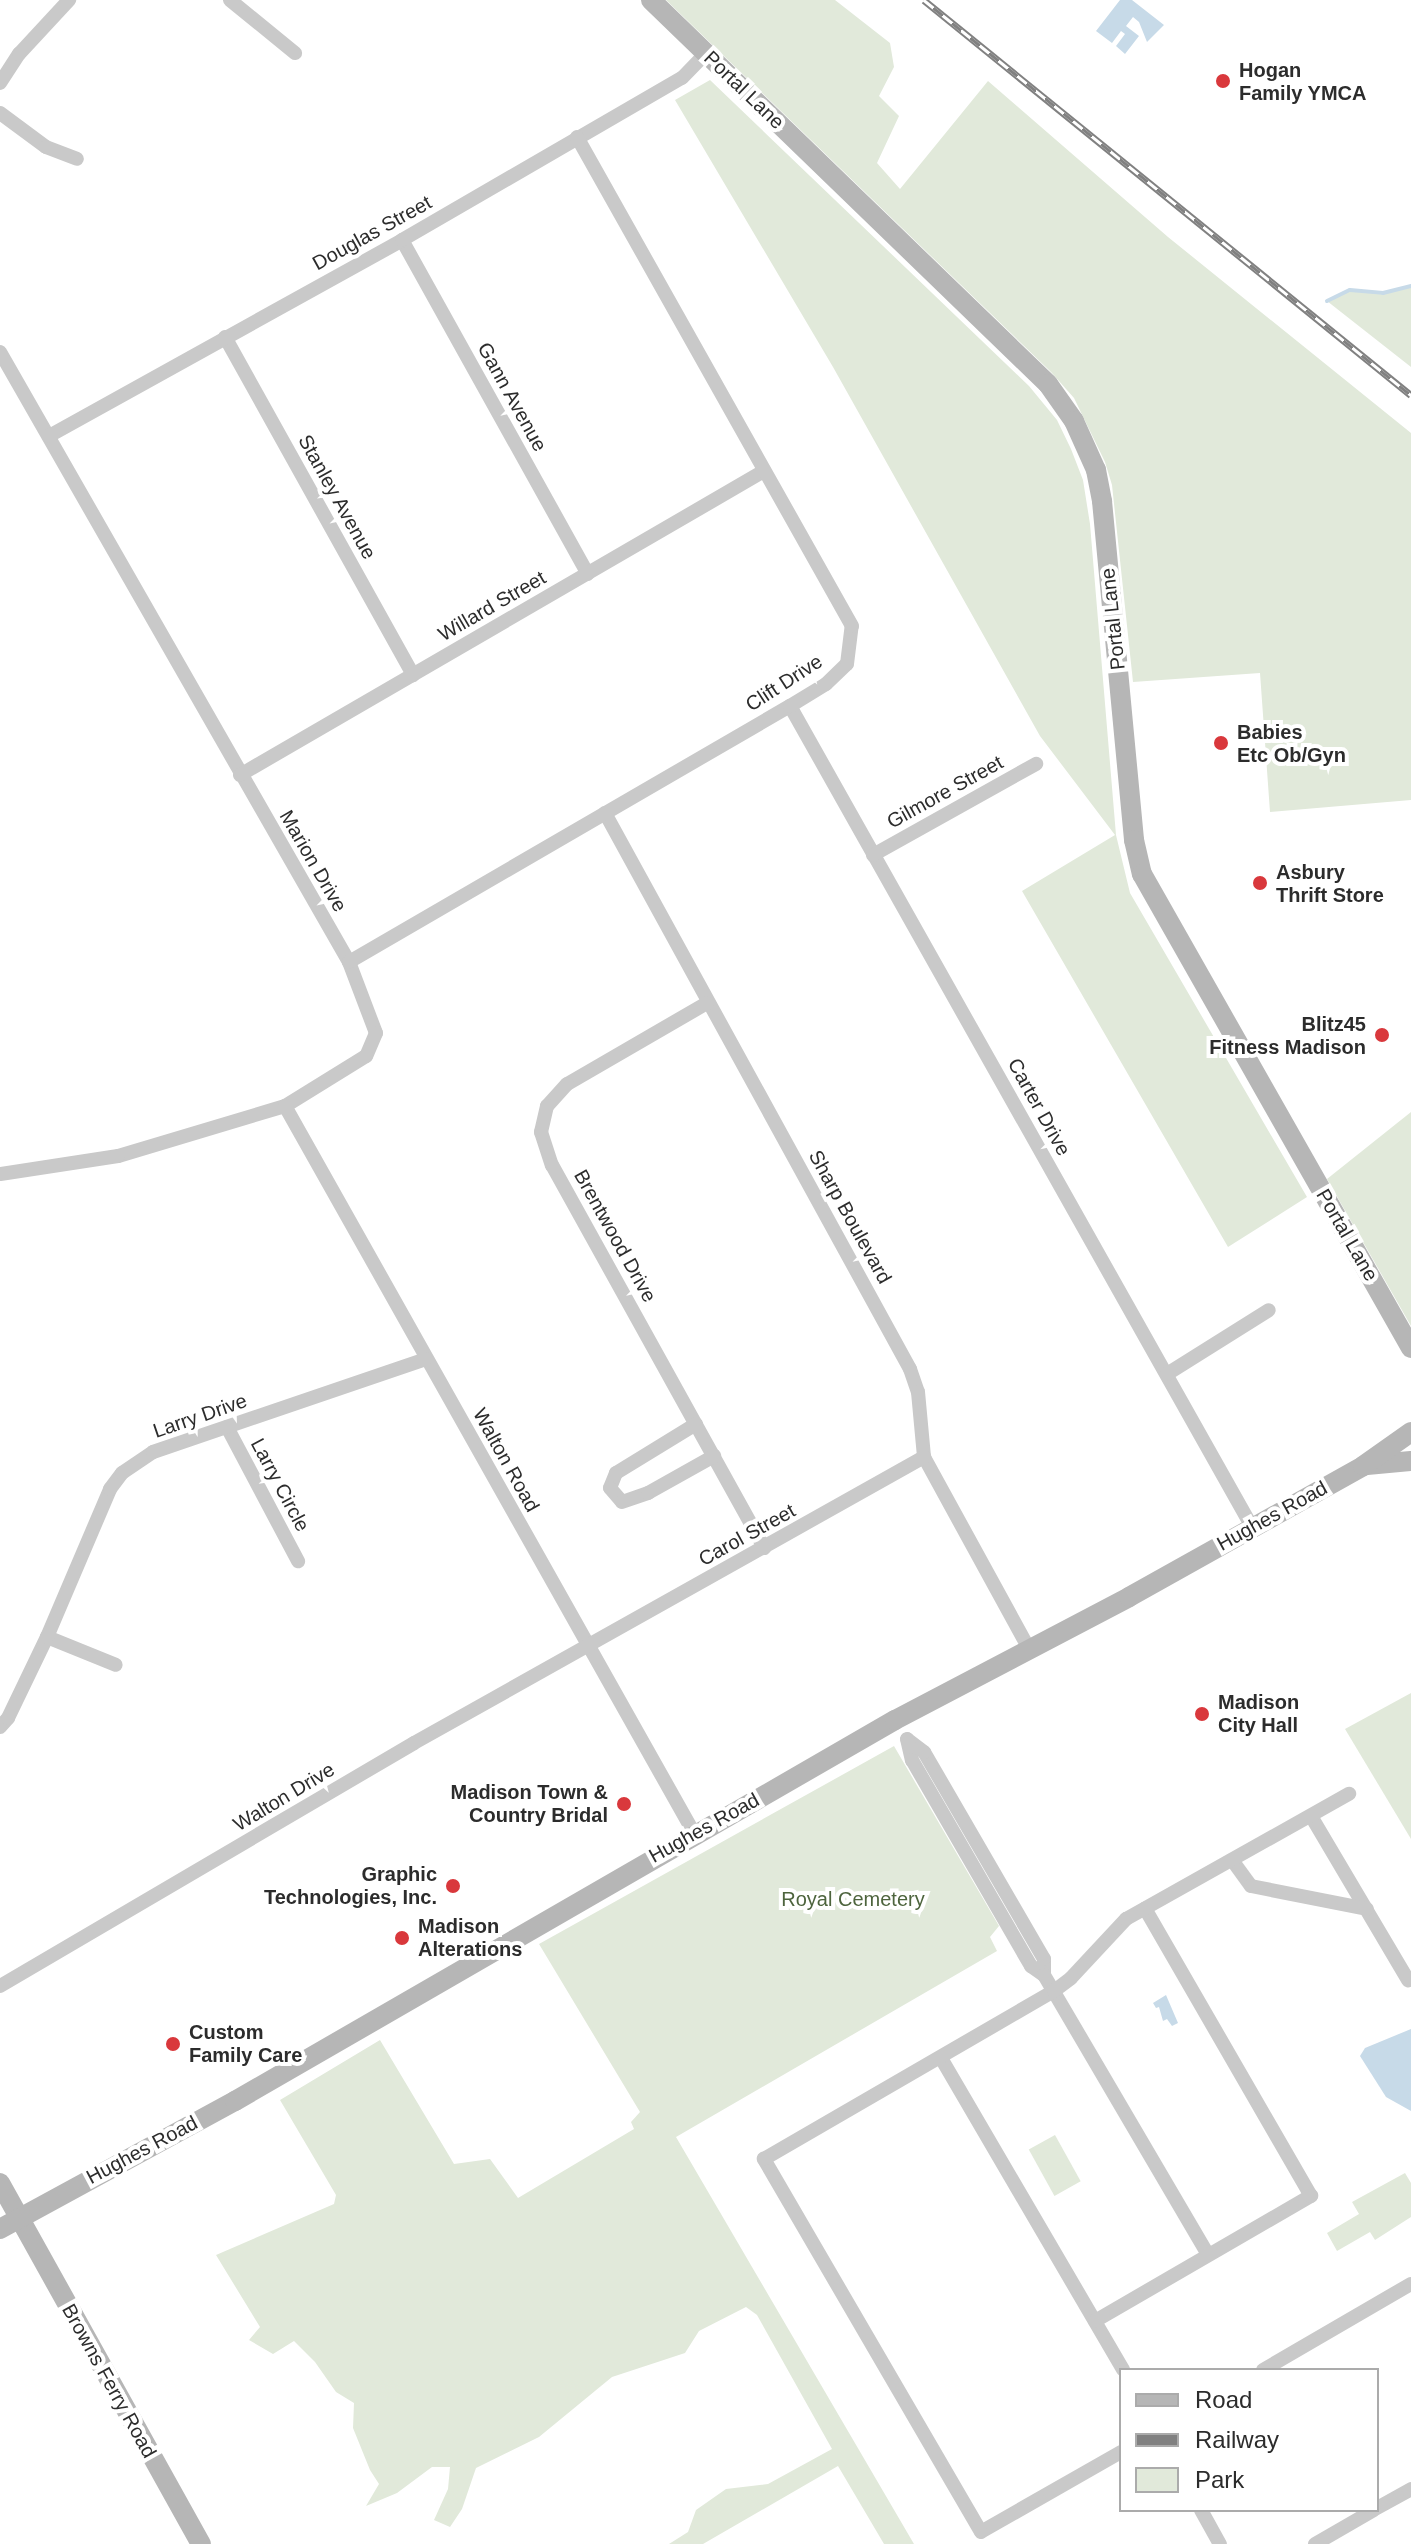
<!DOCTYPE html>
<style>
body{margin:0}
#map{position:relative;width:1411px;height:2544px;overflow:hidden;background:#fff;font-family:Arial,sans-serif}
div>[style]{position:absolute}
.green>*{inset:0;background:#e1e9da;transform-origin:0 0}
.water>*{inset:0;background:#c7dae8}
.stream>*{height:4px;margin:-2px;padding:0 2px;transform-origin:2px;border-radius:2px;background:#c7dae8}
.street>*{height:14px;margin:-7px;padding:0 7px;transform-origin:7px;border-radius:7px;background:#c9c9c9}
.secondary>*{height:20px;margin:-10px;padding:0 10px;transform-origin:10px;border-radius:10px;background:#b6b6b6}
.rail>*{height:7px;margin-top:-3.5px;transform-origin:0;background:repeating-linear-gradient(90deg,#fff 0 12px,#818181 0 24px);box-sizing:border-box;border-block:2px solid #818181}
.dots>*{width:22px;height:22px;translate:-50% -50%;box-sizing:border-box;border:4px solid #fff;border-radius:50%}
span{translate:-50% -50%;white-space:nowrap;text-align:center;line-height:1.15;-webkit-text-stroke:8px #fff;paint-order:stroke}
.poi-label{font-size:20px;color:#2c2c2c;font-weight:700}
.left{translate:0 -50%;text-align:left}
.right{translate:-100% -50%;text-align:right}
.street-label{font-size:20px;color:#2c2c2c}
.park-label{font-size:20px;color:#4d643d}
.legend{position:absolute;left:1119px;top:2368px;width:260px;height:144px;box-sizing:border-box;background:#fff;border:2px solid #ababab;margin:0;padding:10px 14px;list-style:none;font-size:24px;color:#2c2c2c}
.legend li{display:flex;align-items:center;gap:16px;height:40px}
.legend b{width:40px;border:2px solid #ababab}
</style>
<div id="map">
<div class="green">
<i style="clip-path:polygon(666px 0,835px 0,890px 43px,894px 67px,879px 96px,899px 116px,877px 163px,900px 189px,988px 81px,1168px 237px,1411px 433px,1411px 800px,1270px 812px,1260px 673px,1133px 682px,1112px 485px,1105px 462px,1074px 398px,1051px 372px)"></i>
<i style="clip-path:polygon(710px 80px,1029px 386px,1057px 420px,1071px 449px,1083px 480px,1090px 524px,1116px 835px,1130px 893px,1307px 1197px,1228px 1247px,1022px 891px,1115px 835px,1040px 736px,833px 367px,675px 100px)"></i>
<i style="clip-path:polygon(1411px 286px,1411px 367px,1327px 301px,1350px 290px,1383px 293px)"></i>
<i style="clip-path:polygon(1411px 1112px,1411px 1326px,1327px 1179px)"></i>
<i style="clip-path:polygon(1411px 1693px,1411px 1839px,1345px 1729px)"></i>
<i style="clip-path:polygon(894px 1746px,999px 1926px,990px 1937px,997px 1951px,676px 2137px,914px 2544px,884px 2544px,838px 2466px,703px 2544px,669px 2544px,688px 2532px,696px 2510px,726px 2489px,768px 2484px,832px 2449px,757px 2315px,746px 2307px,699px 2331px,685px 2353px,612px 2377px,539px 2437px,476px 2468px,462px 2509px,450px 2527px,434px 2520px,448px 2489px,450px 2467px,432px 2467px,397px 2493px,366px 2506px,379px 2484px,370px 2470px,353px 2428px,354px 2403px,336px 2392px,315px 2362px,294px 2341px,273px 2354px,249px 2340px,260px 2327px,216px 2255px,334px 2204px,336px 2195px,280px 2100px,380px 2040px,454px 2164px,490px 2159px,518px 2198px,634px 2129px,631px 2122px,640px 2112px,539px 1944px)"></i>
<i style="left:1055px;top:2135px;width:53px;height:30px;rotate:61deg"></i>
<i style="clip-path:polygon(1405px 2173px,1411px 2183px,1411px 2217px,1375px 2240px,1370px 2232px,1337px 2251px,1327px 2233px,1359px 2214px,1352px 2202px)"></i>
</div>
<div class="water">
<i style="clip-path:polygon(1120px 0,1132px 0,1164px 25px,1147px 42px,1139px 22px,1133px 17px,1126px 26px,1139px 36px,1125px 54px,1116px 46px,1125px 34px,1121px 31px,1112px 43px,1096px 31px)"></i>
<i style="clip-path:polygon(1166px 1995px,1178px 2023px,1172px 2026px,1167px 2019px,1163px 2021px,1159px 2007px,1156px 2008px,1153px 2003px)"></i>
<i style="clip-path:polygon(1411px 2029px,1411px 2111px,1386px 2097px,1360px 2056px,1365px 2048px)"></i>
</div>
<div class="stream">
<i style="left:1327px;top:301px;width:25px;rotate:-26deg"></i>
<i style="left:1350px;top:290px;width:33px;rotate:5deg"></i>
<i style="left:1383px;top:293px;width:29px;rotate:-14deg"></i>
</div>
<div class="street">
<i style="left:230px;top:0;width:84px;rotate:39.2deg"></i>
<i style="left:0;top:83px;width:35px;rotate:-57deg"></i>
<i style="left:19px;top:54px;width:74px;rotate:-47.2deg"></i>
<i style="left:0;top:113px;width:57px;rotate:36.5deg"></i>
<i style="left:46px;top:147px;width:33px;rotate:21deg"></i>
<i style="left:402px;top:240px;width:382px;rotate:60.9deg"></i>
<i style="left:225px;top:337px;width:387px;rotate:60.9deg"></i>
<i style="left:0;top:352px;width:703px;rotate:60.22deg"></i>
<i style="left:349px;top:962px;width:76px;rotate:69.2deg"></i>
<i style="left:376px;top:1033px;width:25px;rotate:113deg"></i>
<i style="left:366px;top:1056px;width:95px;rotate:148.3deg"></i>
<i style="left:285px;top:1106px;width:174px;rotate:163.3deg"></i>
<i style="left:118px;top:1156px;width:119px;rotate:171.3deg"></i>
<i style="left:49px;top:436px;width:404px;rotate:-29deg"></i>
<i style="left:402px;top:240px;width:323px;rotate:-30.1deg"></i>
<i style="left:682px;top:78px;width:35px;rotate:-46deg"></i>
<i style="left:790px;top:706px;width:942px;rotate:60.63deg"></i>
<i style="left:240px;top:775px;width:606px;rotate:-30.12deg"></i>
<i style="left:605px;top:813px;width:634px;rotate:61.25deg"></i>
<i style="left:910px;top:1369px;width:24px;rotate:71deg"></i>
<i style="left:918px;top:1392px;width:65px;rotate:84.7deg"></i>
<i style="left:924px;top:1457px;width:219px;rotate:61.3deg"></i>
<i style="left:873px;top:855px;width:187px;rotate:-29.2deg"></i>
<i style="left:349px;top:962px;width:510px;rotate:-30.14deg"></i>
<i style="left:790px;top:706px;width:42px;rotate:-31.4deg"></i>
<i style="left:826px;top:684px;width:29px;rotate:-44deg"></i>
<i style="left:847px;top:664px;width:38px;rotate:-83deg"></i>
<i style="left:852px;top:626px;width:561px;rotate:-119.35deg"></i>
<i style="left:707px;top:1003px;width:162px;rotate:149.9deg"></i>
<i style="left:567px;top:1084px;width:30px;rotate:132deg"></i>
<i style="left:547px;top:1106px;width:27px;rotate:103deg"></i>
<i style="left:541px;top:1132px;width:35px;rotate:72deg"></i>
<i style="left:552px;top:1165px;width:438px;rotate:61deg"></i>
<i style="left:285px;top:1106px;width:834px;rotate:60.64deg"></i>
<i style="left:1167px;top:1374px;width:120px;rotate:-32.1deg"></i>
<i style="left:696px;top:1424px;width:94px;rotate:148.5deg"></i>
<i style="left:616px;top:1473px;width:16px;rotate:112deg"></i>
<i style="left:610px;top:1488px;width:18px;rotate:49deg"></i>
<i style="left:622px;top:1502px;width:28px;rotate:-19deg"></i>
<i style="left:648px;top:1493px;width:76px;rotate:-29.3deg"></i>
<i style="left:227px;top:1427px;width:152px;rotate:62.1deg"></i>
<i style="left:47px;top:1637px;width:74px;rotate:22.1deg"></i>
<i style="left:0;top:1727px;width:12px;rotate:-48deg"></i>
<i style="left:8px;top:1718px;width:90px;rotate:-64.3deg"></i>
<i style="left:47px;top:1637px;width:161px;rotate:-66.9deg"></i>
<i style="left:110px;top:1489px;width:20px;rotate:-53deg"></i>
<i style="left:122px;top:1473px;width:37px;rotate:-34deg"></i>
<i style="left:153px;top:1452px;width:288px;rotate:-18.8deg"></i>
<i style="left:1311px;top:1816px;width:191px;rotate:59.4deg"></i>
<i style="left:1232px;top:1860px;width:32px;rotate:54deg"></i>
<i style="left:1251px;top:1886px;width:118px;rotate:11.2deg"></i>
<i style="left:1044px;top:1975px;width:16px;rotate:-90deg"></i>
<i style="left:1044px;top:1959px;width:239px;rotate:-120.1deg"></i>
<i style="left:924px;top:1752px;width:21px;rotate:-143deg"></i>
<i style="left:907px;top:1739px;width:22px;rotate:77deg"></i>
<i style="left:912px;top:1760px;width:238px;rotate:60deg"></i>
<i style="left:1031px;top:1966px;width:16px;rotate:35deg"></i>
<i style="left:1044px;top:1975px;width:324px;rotate:59.6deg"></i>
<i style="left:0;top:1986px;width:480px;rotate:-30.4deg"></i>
<i style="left:414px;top:1743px;width:585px;rotate:-29.28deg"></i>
<i style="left:941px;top:2058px;width:361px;rotate:59.7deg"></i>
<i style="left:1095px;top:2321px;width:250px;rotate:-30.1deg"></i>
<i style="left:1311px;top:2196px;width:332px;rotate:-120deg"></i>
<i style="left:1263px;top:2370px;width:171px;rotate:-30.2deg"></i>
<i style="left:1121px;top:2452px;width:161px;rotate:150.3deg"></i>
<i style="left:981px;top:2532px;width:432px;rotate:-120.2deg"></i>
<i style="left:764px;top:2159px;width:335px;rotate:-30.1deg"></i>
<i style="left:1054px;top:1991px;width:21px;rotate:-37deg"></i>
<i style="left:1071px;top:1978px;width:81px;rotate:-47deg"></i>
<i style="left:1126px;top:1919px;width:256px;rotate:-29.3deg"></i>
<i style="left:1377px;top:2508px;width:39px;rotate:-29deg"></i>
<i style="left:1201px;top:2510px;width:39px;rotate:61deg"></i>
<i style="left:1315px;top:2544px;width:68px;rotate:-30deg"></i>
</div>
<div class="secondary">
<i style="left:651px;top:0;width:552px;rotate:44.05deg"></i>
<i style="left:1048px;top:384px;width:45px;rotate:54.9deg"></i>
<i style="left:1074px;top:421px;width:54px;rotate:65.8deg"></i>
<i style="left:1096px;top:470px;width:32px;rotate:79deg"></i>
<i style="left:1102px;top:501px;width:341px;rotate:84.6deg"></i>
<i style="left:1134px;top:840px;width:35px;rotate:77deg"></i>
<i style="left:1142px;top:874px;width:545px;rotate:60.42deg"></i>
<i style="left:1367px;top:1465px;width:44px;rotate:-5.2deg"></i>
<i style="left:0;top:2183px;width:413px;rotate:60.9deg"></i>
<i style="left:0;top:2229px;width:268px;rotate:-28.6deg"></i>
<i style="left:235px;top:2101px;width:762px;rotate:-30deg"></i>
<i style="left:895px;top:1720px;width:264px;rotate:-27.7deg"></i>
<i style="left:1129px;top:1597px;width:268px;rotate:-29.2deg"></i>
<i style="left:1363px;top:1466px;width:59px;rotate:-35.3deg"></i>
</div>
<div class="rail">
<i style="left:924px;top:0;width:627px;rotate:39.05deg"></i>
</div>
<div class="dots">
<i style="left:1223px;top:81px;background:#d9383c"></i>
<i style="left:1221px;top:743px;background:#d9383c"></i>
<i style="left:1260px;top:883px;background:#d9383c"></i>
<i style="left:1382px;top:1035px;background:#d9383c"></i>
<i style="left:1202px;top:1714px;background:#d9383c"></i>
<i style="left:624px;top:1804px;background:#d9383c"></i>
<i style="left:453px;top:1886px;background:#d9383c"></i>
<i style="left:402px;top:1938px;background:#d9383c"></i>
<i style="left:173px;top:2044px;background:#d9383c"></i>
</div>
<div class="poi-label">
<span class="left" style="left:1239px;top:82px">Hogan<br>Family YMCA</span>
<span class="left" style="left:1237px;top:744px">Babies<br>Etc Ob/Gyn</span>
<span class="left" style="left:1276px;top:884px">Asbury<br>Thrift Store</span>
<span class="right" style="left:1366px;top:1036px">Blitz45<br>Fitness Madison</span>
<span class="left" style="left:1218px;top:1714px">Madison<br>City Hall</span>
<span class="right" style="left:608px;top:1804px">Madison Town &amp;<br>Country Bridal</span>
<span class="right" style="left:437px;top:1886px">Graphic<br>Technologies, Inc.</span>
<span class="left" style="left:418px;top:1938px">Madison<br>Alterations</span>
<span class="left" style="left:189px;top:2044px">Custom<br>Family Care</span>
</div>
<div class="street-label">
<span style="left:744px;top:90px;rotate:44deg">Portal Lane</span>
<span style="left:372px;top:233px;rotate:-29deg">Douglas Street</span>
<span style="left:512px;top:397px;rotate:61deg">Gann Avenue</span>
<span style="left:337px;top:497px;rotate:61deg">Stanley Avenue</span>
<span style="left:492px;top:606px;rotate:-30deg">Willard Street</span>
<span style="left:1113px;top:619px;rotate:-96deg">Portal Lane</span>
<span style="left:784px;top:683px;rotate:-33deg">Clift Drive</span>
<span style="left:945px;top:792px;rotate:-29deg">Gilmore Street</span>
<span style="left:313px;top:861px;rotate:60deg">Marion Drive</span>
<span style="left:1039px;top:1107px;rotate:61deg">Carter Drive</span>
<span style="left:850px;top:1217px;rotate:61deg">Sharp Boulevard</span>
<span style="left:1347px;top:1235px;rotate:60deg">Portal Lane</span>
<span style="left:615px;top:1236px;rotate:61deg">Brentwood Drive</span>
<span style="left:200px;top:1416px;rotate:-19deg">Larry Drive</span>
<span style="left:506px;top:1460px;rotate:61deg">Walton Road</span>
<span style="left:280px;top:1485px;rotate:62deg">Larry Circle</span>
<span style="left:1272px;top:1516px;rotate:-29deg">Hughes Road</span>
<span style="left:747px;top:1535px;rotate:-29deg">Carol Street</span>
<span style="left:284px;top:1797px;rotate:-31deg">Walton Drive</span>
<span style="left:704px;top:1828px;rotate:-29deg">Hughes Road</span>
<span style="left:142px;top:2150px;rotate:-28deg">Hughes Road</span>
<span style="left:109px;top:2381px;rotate:61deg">Browns Ferry Road</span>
</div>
<div class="park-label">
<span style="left:853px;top:1899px">Royal Cemetery</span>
</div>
<ul class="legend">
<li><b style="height:10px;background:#b6b6b6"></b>Road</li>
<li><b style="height:10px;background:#818181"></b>Railway</li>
<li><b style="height:22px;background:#e1e9da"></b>Park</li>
</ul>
</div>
